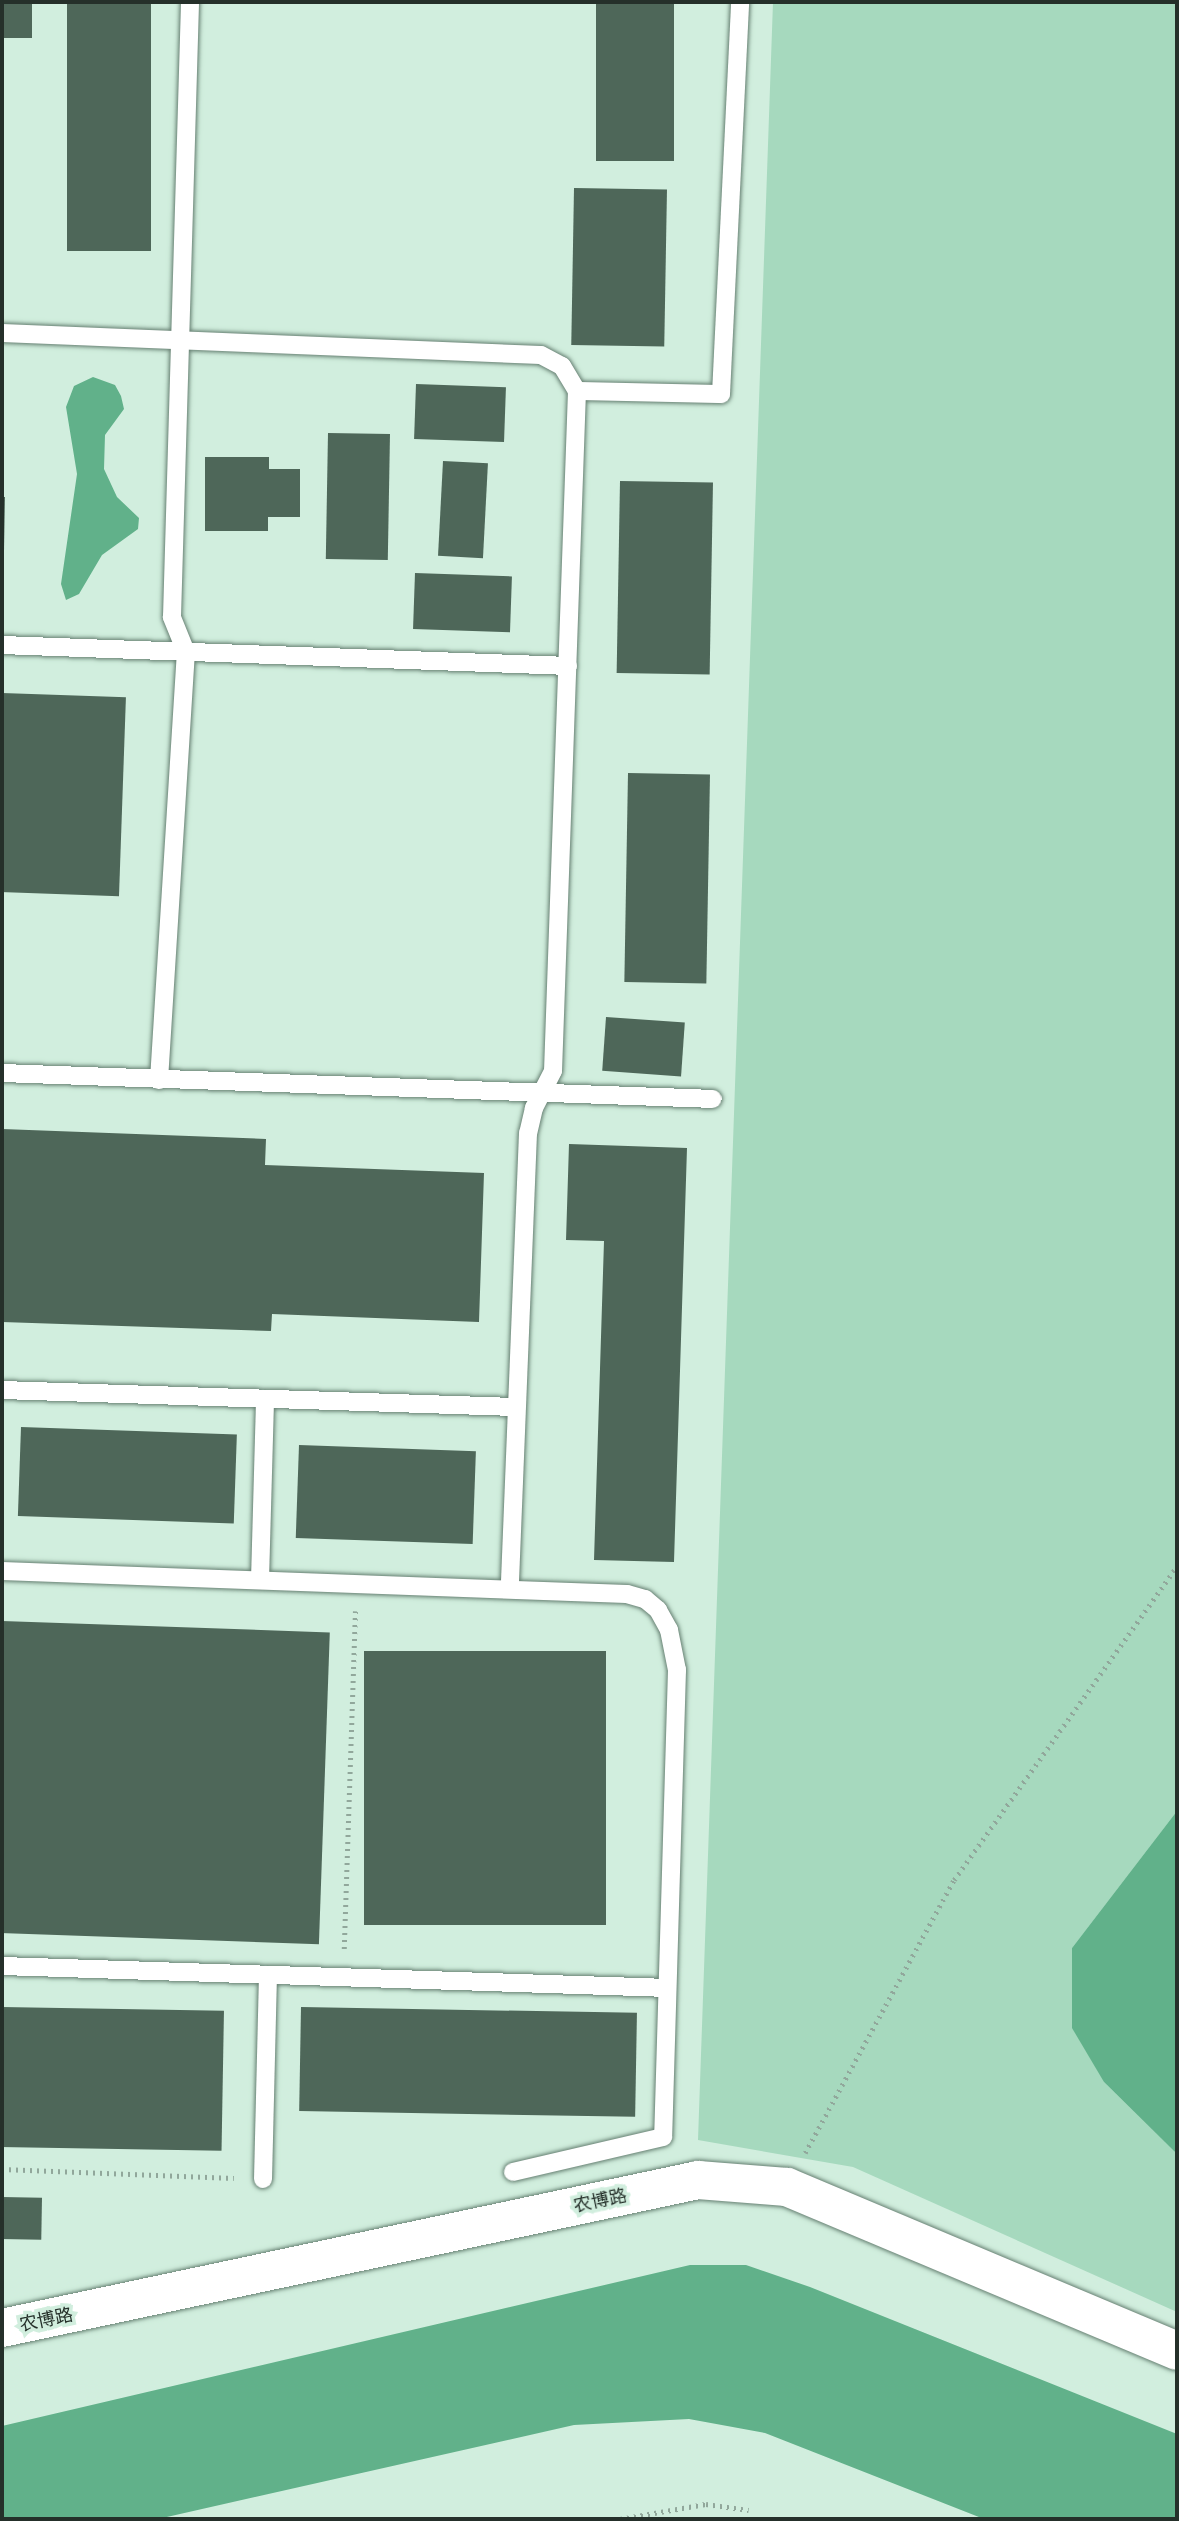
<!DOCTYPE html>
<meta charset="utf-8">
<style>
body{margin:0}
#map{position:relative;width:1179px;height:2521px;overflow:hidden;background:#d1eede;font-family:"Golos Text","Noto Sans SC",sans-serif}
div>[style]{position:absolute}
.green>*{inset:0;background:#a6d9be}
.water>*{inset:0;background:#61b18a}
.building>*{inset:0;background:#4e6759;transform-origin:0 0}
.path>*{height:4.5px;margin-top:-2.25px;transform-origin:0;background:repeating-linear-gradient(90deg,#91a79b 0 2px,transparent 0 7px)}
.roads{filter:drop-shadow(0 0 2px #668072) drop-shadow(0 0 2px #668072)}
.service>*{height:18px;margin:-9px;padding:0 9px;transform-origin:9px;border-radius:9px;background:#fff}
.tertiary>*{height:38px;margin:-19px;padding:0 19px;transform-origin:19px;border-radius:19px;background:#fff}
span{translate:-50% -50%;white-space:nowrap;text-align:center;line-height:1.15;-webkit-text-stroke:7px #d1eede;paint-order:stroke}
.street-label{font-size:18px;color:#25302a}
.frame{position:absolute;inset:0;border:4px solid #25302a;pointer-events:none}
</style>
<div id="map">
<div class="green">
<i style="clip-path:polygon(773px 2px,1177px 2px,1177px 1811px,1072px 1948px,1104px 2082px,1177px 2154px,1177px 2312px,853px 2167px,698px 2140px)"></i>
</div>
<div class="water">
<i style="clip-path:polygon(93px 377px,115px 385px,121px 396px,124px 409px,105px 435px,104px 469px,117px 497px,139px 518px,138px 529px,102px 555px,79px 594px,66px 600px,61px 584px,77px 474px,66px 407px,74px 386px)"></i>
<i style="clip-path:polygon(1177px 1811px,1177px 2154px,1104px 2082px,1072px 2028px,1072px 1948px)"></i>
<i style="clip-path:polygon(690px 2265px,746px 2265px,810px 2287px,1177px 2434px,1177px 2519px,984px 2519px,765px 2433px,689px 2419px,574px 2425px,158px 2519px,2px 2519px,2px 2426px)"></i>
</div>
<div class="building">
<i style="left:2px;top:2px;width:30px;height:36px"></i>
<i style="left:67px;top:2px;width:84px;height:249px"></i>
<i style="left:596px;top:2px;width:78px;height:159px"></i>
<i style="left:574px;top:188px;width:93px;height:157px;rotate:1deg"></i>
<i style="left:416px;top:384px;width:90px;height:55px;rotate:2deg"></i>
<i style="left:328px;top:433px;width:62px;height:126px;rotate:1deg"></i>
<i style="clip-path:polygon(205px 457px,269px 457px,269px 469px,300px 469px,300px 517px,268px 517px,268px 531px,205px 531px)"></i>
<i style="left:443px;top:461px;width:45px;height:95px;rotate:3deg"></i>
<i style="left:620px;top:481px;width:93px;height:192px;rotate:1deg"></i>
<i style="clip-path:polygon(2px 497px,5px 497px,4px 551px,2px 551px)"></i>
<i style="left:415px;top:573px;width:97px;height:56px;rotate:2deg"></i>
<i style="left:2px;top:693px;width:124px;height:199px;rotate:2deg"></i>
<i style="left:628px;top:773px;width:82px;height:209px;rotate:1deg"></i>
<i style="left:606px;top:1017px;width:79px;height:54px;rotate:4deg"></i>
<i style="clip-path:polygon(2px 1129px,266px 1139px,265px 1165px,484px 1173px,479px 1322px,272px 1314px,271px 1331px,2px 1322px)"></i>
<i style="clip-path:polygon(569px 1144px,687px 1148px,674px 1562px,594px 1560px,604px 1241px,566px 1240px)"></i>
<i style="left:21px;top:1427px;width:216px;height:89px;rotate:2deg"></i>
<i style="left:299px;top:1445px;width:177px;height:93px;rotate:2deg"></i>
<i style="left:2px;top:1621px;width:328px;height:312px;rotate:2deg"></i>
<i style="left:364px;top:1651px;width:242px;height:274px"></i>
<i style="left:2px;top:2007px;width:222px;height:140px;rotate:1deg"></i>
<i style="left:301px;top:2007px;width:336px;height:104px;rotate:1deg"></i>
<i style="left:2px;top:2197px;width:40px;height:42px;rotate:1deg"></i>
</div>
<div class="path">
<i style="left:344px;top:1949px;width:338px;rotate:-88.1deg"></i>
<i style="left:805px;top:2153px;width:311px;rotate:-61.4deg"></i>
<i style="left:954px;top:1880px;width:385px;rotate:-54.6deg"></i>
<i style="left:2px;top:2169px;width:232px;rotate:2.2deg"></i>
<i style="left:620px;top:2519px;width:87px;rotate:-9.9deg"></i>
<i style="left:706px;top:2504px;width:43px;rotate:7.9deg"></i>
</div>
<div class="roads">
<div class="service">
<i style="left:2px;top:333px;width:539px;rotate:2.34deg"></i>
<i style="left:541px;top:355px;width:24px;rotate:28deg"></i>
<i style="left:562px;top:366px;width:29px;rotate:59deg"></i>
<i style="left:577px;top:391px;width:680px;rotate:92.02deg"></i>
<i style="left:553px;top:1071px;width:42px;rotate:117.2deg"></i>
<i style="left:534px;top:1108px;width:26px;rotate:103deg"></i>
<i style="left:528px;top:1133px;width:455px;rotate:92.3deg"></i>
<i style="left:577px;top:391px;width:144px;rotate:1.2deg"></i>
<i style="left:721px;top:394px;width:392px;rotate:-87.2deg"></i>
<i style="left:2px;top:645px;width:566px;rotate:2.12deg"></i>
<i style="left:2px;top:1073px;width:711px;rotate:2.09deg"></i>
<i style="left:159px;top:1080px;width:429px;rotate:-86.4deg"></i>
<i style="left:186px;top:652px;width:38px;rotate:-112deg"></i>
<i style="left:172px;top:617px;width:615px;rotate:-88.32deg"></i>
<i style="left:2px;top:1390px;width:512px;rotate:1.9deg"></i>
<i style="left:2px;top:1571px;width:625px;rotate:2.11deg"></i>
<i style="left:627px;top:1594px;width:19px;rotate:16deg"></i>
<i style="left:645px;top:1599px;width:17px;rotate:40deg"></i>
<i style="left:658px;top:1610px;width:23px;rotate:61deg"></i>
<i style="left:669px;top:1630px;width:41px;rotate:78.7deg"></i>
<i style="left:677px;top:1670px;width:467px;rotate:91.7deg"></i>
<i style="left:663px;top:2137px;width:154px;rotate:166.9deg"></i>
<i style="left:260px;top:1580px;width:181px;rotate:-88.4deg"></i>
<i style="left:2px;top:1966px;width:665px;rotate:1.89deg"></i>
<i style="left:263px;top:2179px;width:204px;rotate:-88.6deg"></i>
</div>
<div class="tertiary">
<i style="left:2px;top:2328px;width:712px;rotate:-12deg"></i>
<i style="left:698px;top:2180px;width:89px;rotate:4.5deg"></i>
<i style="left:787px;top:2187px;width:423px;rotate:22.8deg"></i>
</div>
</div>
<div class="street-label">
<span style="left:600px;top:2200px;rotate:-12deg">农博路</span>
<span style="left:46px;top:2319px;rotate:-12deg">农博路</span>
</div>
<div class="frame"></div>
</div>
